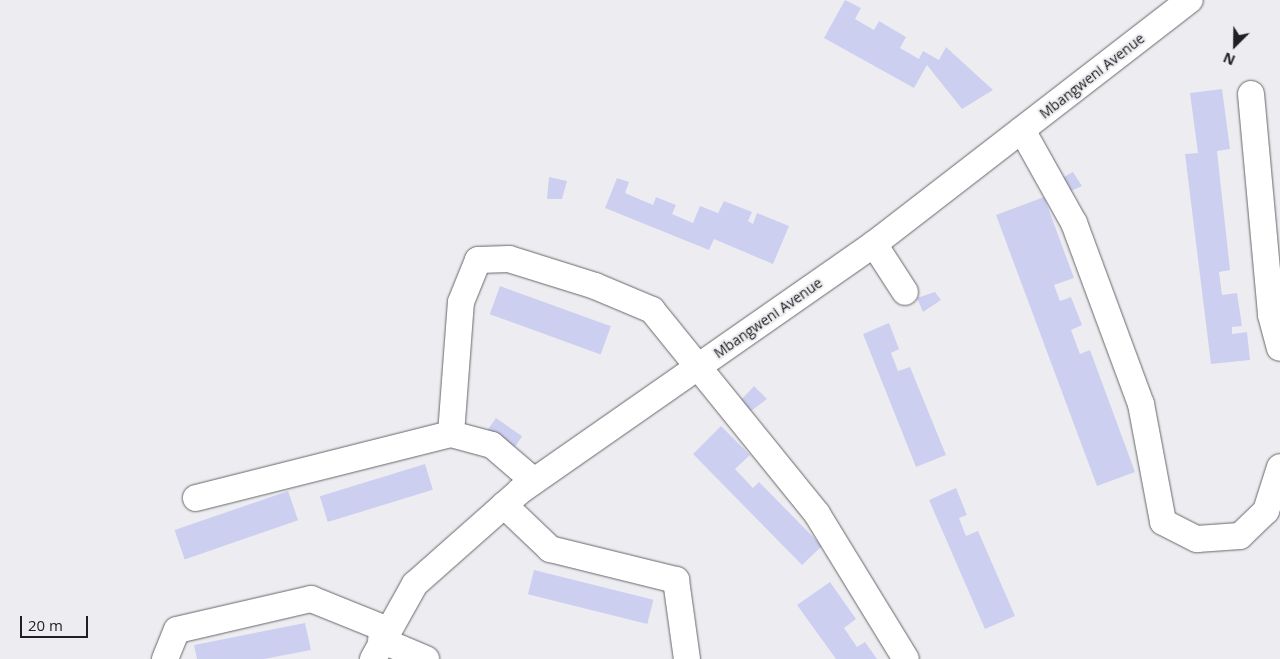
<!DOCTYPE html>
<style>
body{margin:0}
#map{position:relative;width:1280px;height:659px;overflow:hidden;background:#ededf1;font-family:"Open Sans",sans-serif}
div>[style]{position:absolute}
.building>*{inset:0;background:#cdcff1;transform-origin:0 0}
.roads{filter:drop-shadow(0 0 1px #67676a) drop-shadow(0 0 1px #67676a)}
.minor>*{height:26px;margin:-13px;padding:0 13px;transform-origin:13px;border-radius:13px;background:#fff}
span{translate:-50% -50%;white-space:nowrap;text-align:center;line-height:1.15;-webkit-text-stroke:4px #ededf1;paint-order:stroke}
.street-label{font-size:14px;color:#202022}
.north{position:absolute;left:1210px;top:20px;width:50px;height:50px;-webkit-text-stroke:4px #ededf1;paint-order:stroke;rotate:203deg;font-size:14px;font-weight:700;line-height:20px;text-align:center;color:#202022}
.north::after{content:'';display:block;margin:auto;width:18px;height:22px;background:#202022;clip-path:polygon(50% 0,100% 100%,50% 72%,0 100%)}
.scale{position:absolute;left:20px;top:616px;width:68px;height:22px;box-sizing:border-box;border:2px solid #202022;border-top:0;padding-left:6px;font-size:15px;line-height:18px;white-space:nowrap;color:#202022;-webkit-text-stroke:4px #ededf1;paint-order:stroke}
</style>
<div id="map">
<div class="building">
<i style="clip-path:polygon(845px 0,861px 8px,855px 19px,874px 30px,879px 21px,906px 37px,900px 48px,919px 59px,923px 51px,939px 60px,946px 47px,993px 90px,962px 109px,927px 65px,914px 88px,824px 38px)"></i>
<i style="clip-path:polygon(1222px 89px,1230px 149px,1217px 151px,1230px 270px,1219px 272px,1222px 295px,1237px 293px,1242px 326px,1232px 327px,1232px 334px,1247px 332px,1250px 360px,1211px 364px,1185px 154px,1198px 153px,1190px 93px)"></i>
<i style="clip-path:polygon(1073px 172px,1082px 186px,1071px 191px,1060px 179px)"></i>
<i style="clip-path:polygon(549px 177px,567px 181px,562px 199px,547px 199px)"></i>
<i style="clip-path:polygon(617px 178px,629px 182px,625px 193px,653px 205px,656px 197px,676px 205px,672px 214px,693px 223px,700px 206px,718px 213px,724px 201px,752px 212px,748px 221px,753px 224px,757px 213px,789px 226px,773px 264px,714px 239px,709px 250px,605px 208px)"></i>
<i style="clip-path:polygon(1044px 197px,1074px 278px,1054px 285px,1060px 301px,1071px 297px,1082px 325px,1071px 330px,1080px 354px,1090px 350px,1135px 472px,1097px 486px,996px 215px)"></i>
<i style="left:500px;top:286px;width:118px;height:30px;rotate:20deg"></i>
<i style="clip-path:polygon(935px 292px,941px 300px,923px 312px,917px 298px)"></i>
<i style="clip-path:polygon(889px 323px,899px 349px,891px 353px,898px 371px,910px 367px,946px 455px,916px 467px,863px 334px)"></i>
<i style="clip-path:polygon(754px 386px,767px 399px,751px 411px,741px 400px)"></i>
<i style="left:496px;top:418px;width:32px;height:19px;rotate:35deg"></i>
<i style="clip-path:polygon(721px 426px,750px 455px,735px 469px,753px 488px,759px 482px,822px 546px,802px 565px,693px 454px)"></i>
<i style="left:425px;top:464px;width:27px;height:110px;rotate:73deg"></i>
<i style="clip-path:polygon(956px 488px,967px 515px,959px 518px,966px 536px,978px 531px,1015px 616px,985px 629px,929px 500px)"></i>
<i style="left:288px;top:491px;width:31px;height:120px;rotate:71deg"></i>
<i style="left:534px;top:570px;width:123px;height:25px;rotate:14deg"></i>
<i style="clip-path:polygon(830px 582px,856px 619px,844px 628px,857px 647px,865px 642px,877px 659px,836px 659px,797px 605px)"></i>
<i style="clip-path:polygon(305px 623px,311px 650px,264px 659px,197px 659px,194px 645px)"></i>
</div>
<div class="roads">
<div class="minor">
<i style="left:1251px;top:94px;width:222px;rotate:84.8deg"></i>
<i style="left:1271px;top:315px;width:34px;rotate:75deg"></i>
<i style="left:1022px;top:130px;width:107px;rotate:60.8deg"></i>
<i style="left:1074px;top:223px;width:193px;rotate:69.7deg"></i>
<i style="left:1141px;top:404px;width:120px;rotate:79.4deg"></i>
<i style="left:1163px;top:522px;width:38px;rotate:27deg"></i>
<i style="left:1197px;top:539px;width:43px;rotate:-4deg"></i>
<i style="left:1240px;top:536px;width:36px;rotate:-44deg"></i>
<i style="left:1266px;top:511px;width:46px;rotate:-72.3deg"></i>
<i style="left:874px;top:244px;width:57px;rotate:57.1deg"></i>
<i style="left:451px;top:434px;width:132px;rotate:-85.7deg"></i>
<i style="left:461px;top:302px;width:45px;rotate:-68deg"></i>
<i style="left:478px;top:260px;width:31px;rotate:-2deg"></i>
<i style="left:509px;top:259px;width:90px;rotate:17.4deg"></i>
<i style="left:595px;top:286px;width:62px;rotate:22.8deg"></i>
<i style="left:652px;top:310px;width:262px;rotate:51deg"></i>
<i style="left:817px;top:514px;width:170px;rotate:58.5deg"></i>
<i style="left:196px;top:498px;width:263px;rotate:-14.1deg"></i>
<i style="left:451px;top:434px;width:42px;rotate:15deg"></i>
<i style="left:492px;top:445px;width:55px;rotate:40.6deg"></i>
<i style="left:504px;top:505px;width:64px;rotate:43.7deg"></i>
<i style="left:550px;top:549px;width:130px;rotate:13.8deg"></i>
<i style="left:676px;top:580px;width:80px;rotate:82.1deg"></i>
<i style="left:381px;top:640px;width:49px;rotate:22.9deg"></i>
<i style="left:165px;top:659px;width:31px;rotate:-68deg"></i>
<i style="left:177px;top:630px;width:138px;rotate:-13deg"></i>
<i style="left:311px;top:599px;width:83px;rotate:21.9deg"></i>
<i style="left:373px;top:659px;width:86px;rotate:-60.8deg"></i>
<i style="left:415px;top:584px;width:140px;rotate:-41.5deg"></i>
<i style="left:520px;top:491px;width:432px;rotate:-34.9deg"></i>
<i style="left:874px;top:244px;width:399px;rotate:-37.7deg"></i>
</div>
</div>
<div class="street-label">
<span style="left:1092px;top:76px;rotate:-38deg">Mbangweni Avenue</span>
<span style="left:768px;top:318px;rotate:-35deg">Mbangweni Avenue</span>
</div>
<div class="north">N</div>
<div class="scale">20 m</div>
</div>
